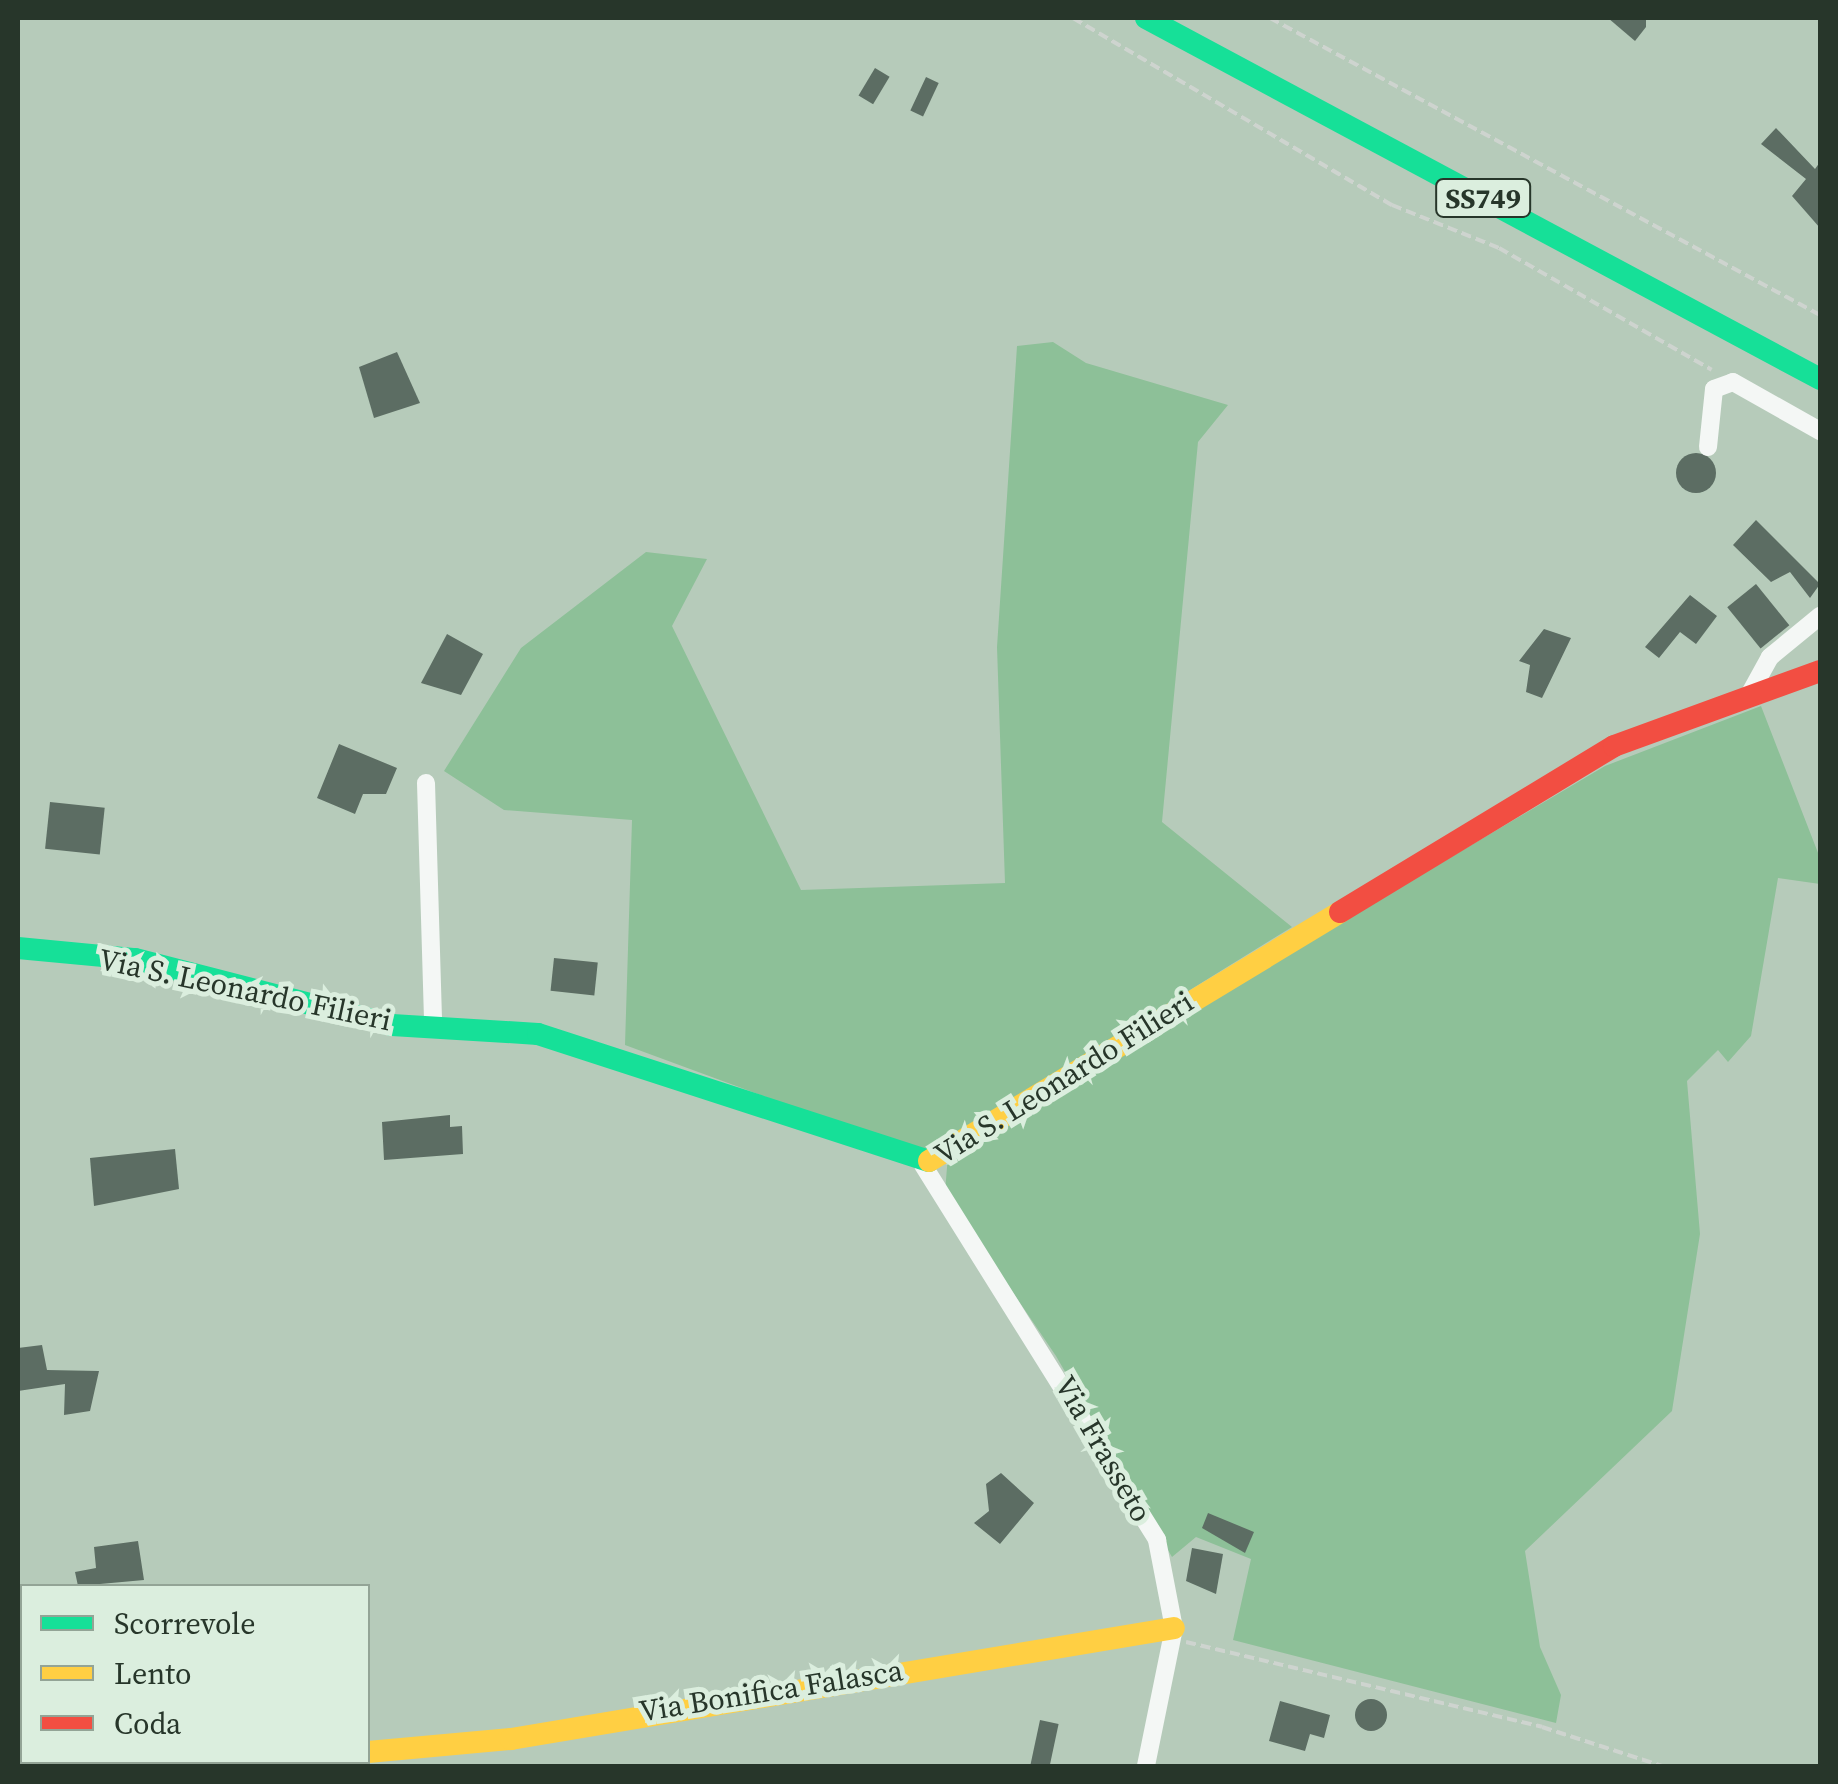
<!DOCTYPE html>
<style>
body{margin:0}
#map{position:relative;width:1838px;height:1784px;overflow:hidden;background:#b6cbba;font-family:"Source Serif 4",serif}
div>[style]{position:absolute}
.green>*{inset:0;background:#8dc098}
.building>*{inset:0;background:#5c6d63;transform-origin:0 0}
.round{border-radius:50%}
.path>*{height:4px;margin-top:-2px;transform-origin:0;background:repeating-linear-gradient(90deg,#ced4cf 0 10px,transparent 0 15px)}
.street>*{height:18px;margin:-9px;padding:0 9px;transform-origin:9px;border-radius:9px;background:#f4f7f5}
.fast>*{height:22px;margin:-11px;padding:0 11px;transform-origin:11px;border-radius:11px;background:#16e098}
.slow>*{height:22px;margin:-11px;padding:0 11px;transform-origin:11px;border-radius:11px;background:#ffcf43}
.jam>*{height:22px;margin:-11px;padding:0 11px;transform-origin:11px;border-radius:11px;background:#f24e42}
span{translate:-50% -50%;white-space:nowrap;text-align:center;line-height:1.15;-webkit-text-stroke:10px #dbeede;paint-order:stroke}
.shield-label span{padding:2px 8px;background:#dbeede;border:2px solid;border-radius:8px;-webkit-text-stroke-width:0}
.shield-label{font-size:28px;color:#27362a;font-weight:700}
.street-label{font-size:30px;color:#27362a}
.frame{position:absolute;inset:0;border:20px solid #27362a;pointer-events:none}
.legend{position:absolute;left:20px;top:1584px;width:350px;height:180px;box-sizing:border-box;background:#dbeede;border:2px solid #93a496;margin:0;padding:12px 18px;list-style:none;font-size:30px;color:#27362a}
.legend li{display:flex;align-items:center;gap:20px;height:50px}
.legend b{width:50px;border:2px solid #93a496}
</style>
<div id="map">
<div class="green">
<i style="clip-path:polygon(1053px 342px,1086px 363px,1228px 405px,1198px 442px,1162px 822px,1292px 927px,923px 1155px,625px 1045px,632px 820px,504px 810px,444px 771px,521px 648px,646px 552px,707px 559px,672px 626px,801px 890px,1005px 883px,997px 647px,1017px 346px)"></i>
<i style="clip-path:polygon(1761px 706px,1820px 858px,1820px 884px,1778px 878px,1751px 1036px,1728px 1062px,1718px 1050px,1687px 1081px,1700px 1234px,1672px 1411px,1525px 1551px,1540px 1647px,1561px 1695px,1556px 1723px,1233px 1640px,1251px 1559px,1196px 1537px,1172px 1557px,1056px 1356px,945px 1192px,948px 1155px,1605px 766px)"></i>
</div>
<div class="building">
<i style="clip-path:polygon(1608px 18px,1646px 18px,1646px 27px,1635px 41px)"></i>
<i style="left:875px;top:68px;width:17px;height:32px;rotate:31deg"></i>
<i style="left:926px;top:77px;width:14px;height:37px;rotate:25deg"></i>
<i style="clip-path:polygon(1776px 128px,1815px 169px,1820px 162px,1820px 228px,1792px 196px,1806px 179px,1761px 144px)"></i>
<i style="clip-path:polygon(397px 352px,420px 403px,374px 418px,359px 367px)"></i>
<i class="round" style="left:1676px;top:453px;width:40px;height:40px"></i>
<i style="clip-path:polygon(1756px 520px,1820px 584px,1810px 598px,1790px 572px,1771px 582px,1733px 545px)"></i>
<i style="left:1756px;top:584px;width:53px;height:37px;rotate:51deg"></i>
<i style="clip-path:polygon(1690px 595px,1717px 616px,1696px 644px,1680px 632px,1659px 658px,1645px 647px)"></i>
<i style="clip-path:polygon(1544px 629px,1571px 638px,1542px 698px,1526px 692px,1530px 665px,1519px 661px)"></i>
<i style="clip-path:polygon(447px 634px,483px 654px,461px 695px,421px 683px)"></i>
<i style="clip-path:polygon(339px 744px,397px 768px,386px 794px,363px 794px,355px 814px,317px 798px)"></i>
<i style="left:50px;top:802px;width:55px;height:47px;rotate:6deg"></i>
<i style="left:554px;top:958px;width:44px;height:33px;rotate:6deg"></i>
<i style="clip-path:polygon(450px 1115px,450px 1127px,462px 1126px,463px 1154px,384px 1160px,382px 1122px)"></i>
<i style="clip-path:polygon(175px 1149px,179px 1189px,94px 1206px,90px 1158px)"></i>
<i style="clip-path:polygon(42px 1345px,47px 1370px,99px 1371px,90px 1411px,64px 1415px,65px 1384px,18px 1391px,18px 1348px)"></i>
<i style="clip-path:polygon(1001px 1473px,1034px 1503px,1000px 1544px,974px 1523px,989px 1511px,986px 1484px)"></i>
<i style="clip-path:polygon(1208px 1513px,1254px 1532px,1245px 1553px,1202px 1528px)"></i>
<i style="clip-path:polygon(138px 1541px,144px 1580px,78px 1586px,75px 1572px,96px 1568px,94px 1547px)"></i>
<i style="clip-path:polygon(1192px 1548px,1223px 1554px,1216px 1594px,1186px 1581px)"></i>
<i class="round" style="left:1355px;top:1699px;width:32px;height:32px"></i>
<i style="clip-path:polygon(1280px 1701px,1330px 1715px,1324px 1738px,1310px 1734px,1305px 1751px,1269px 1741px)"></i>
<i style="left:1040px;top:1720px;width:19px;height:46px;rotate:12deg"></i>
</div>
<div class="path">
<i style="left:1073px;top:18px;width:370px;rotate:30.4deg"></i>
<i style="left:1392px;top:205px;width:115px;rotate:21.9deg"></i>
<i style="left:1499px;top:248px;width:245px;rotate:29.8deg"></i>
<i style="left:1270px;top:18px;width:625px;rotate:28.37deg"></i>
<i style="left:1186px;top:1642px;width:366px;rotate:13.4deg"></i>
<i style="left:1542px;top:1727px;width:126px;rotate:18deg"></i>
</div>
<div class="street">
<i style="left:1708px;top:447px;width:58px;rotate:-84.1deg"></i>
<i style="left:1714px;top:389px;width:20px;rotate:-20deg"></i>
<i style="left:1733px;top:382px;width:100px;rotate:29.4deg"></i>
<i style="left:1749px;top:695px;width:43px;rotate:-61.1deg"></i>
<i style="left:1770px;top:657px;width:65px;rotate:-39.4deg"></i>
<i style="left:426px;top:783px;width:241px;rotate:88.3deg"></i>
<i style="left:923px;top:1165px;width:442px;rotate:58deg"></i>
<i style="left:1157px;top:1540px;width:90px;rotate:79.1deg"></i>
<i style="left:1174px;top:1628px;width:141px;rotate:101.5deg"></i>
<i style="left:18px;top:1690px;width:32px;rotate:83deg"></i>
<i style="left:29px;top:1762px;width:4px;rotate:76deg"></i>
<i style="left:210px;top:1766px;width:52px;rotate:-4.4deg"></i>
</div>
<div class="fast">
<i style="left:1146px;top:18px;width:765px;rotate:28.17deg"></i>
<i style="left:18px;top:948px;width:118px;rotate:5.4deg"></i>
<i style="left:135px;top:959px;width:265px;rotate:14.4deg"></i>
<i style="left:392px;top:1025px;width:146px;rotate:3.5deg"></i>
<i style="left:538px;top:1034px;width:411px;rotate:18deg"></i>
</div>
<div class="slow">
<i style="left:929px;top:1161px;width:481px;rotate:-31.2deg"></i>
<i style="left:368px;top:1752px;width:144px;rotate:-5.2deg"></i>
<i style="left:511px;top:1739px;width:672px;rotate:-9.5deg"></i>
</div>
<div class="jam">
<i style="left:1340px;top:912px;width:320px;rotate:-31.2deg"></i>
<i style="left:1614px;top:746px;width:219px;rotate:-20deg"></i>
</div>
<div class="shield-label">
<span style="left:1483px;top:198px">SS749</span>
</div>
<div class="street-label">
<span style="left:245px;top:990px;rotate:12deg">Via S. Leonardo Filieri</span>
<span style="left:1064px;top:1078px;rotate:-32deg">Via S. Leonardo Filieri</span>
<span style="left:1103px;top:1449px;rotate:60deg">Via Frasseto</span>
<span style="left:771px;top:1691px;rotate:-9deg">Via Bonifica Falasca</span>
</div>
<div class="frame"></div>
<ul class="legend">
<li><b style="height:12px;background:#16e098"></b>Scorrevole</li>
<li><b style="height:12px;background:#ffcf43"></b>Lento</li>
<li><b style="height:12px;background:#f24e42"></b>Coda</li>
</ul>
</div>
